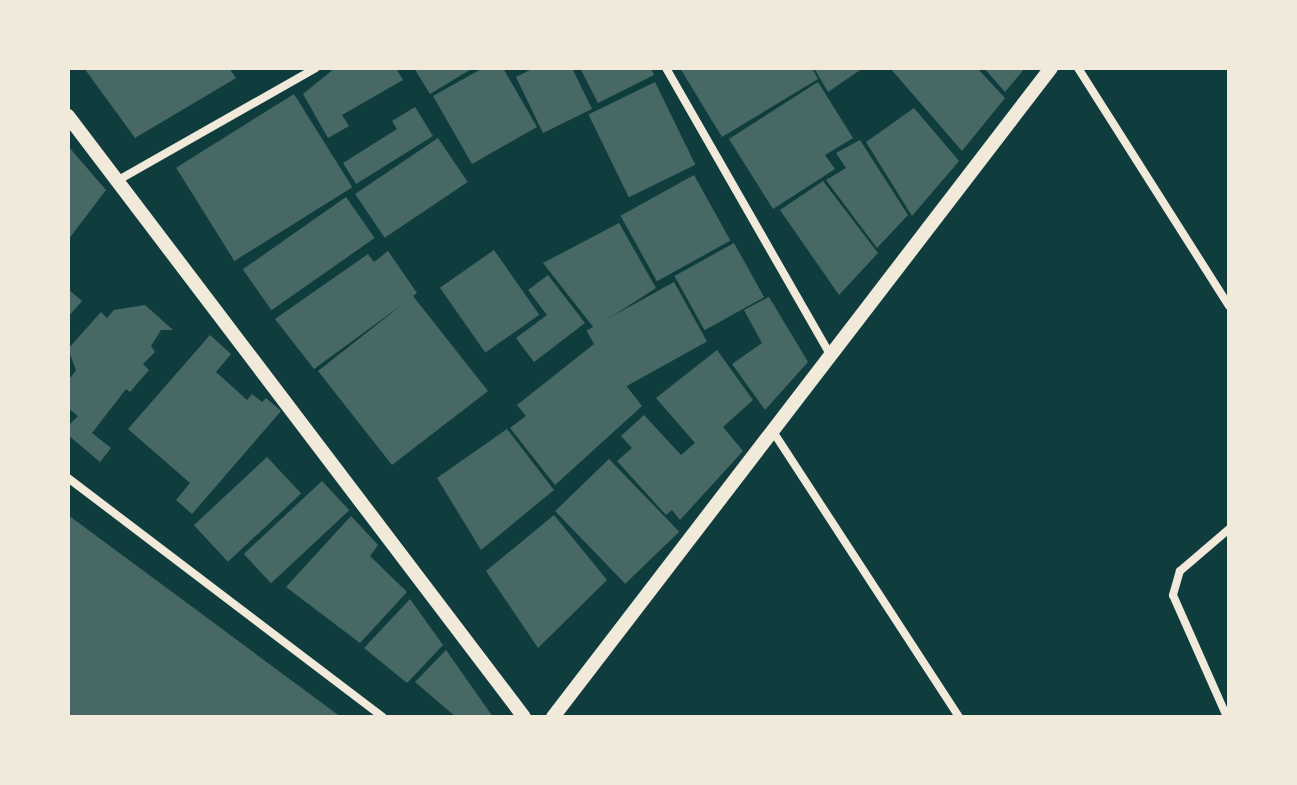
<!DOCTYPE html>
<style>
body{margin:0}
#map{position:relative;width:1297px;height:785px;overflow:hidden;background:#0f3d3e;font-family:"IBM Plex Sans",sans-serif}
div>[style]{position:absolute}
.building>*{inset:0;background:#486865;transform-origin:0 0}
.minor>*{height:8px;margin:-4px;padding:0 4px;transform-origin:4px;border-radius:4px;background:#f1e9da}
.tertiary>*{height:14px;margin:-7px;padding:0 7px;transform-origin:7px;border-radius:7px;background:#f1e9da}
span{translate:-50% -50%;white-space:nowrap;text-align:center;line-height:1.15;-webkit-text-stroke:6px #f1e9da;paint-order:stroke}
.frame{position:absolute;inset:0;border:70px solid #f1e9da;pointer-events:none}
</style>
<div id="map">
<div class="building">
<i style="clip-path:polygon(84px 68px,229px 68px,236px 78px,135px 138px)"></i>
<i style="clip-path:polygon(335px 68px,396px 68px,403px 80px,342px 115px,349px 126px,328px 138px,303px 94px)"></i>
<i style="clip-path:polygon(414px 68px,473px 68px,430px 94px)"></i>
<i style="clip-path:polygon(483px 68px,503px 68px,537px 127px,472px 164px,433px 96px)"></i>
<i style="clip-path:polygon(534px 68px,572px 68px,592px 109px,543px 133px,516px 77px)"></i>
<i style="clip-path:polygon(580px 68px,651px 68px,654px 75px,598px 103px)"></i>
<i style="clip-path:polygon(680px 68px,812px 68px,818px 79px,722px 137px)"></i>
<i style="clip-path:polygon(814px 68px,863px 68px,828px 92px)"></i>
<i style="clip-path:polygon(890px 68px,977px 68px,1005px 98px,962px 151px)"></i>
<i style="clip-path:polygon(984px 68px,1025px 68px,1005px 92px)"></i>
<i style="left:655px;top:82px;width:92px;height:74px;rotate:64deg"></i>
<i style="clip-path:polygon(818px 82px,853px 138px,825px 155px,835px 169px,773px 209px,729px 139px)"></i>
<i style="left:294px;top:94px;width:110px;height:139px;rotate:58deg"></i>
<i style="clip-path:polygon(415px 107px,433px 136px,356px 184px,343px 163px,397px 129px,392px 121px)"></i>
<i style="clip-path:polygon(914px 108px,959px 161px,912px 216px,866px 142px)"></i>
<i style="left:438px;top:138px;width:53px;height:100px;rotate:56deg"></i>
<i style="clip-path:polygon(860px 140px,908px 215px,877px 248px,826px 180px,846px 168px,836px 153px)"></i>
<i style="clip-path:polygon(68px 146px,106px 190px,68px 240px)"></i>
<i style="left:694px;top:175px;width:75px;height:84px;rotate:61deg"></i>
<i style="clip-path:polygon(823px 181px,878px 253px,839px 295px,780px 210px)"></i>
<i style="left:346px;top:197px;width:50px;height:126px;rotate:55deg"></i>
<i style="clip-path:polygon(619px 223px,656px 288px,594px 328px,543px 263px)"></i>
<i style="left:734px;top:243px;width:62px;height:68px;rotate:61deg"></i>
<i style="left:494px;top:250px;width:79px;height:66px;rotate:55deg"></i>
<i style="clip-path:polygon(388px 251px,417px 293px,413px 296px,488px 391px,392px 465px,318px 371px,403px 304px,314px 369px,275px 319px,368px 254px,374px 262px)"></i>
<i style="clip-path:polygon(548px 275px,585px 323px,534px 362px,516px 338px,547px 315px,528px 290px)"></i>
<i style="left:674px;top:282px;width:68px;height:100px;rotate:61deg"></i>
<i style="clip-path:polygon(68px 289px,82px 301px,68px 317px)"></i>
<i style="clip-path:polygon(769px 297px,808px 362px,765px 410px,732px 364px,762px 343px,744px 310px)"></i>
<i style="clip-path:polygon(145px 305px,173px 330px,161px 330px,151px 346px,155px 352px,143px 364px,149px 370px,130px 392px,126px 389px,92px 433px,111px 448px,100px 462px,68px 435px,68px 426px,78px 416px,68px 408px,68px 381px,76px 370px,68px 349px,101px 312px,107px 318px,114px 310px)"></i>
<i style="clip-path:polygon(210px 335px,231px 354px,216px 372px,247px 400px,252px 394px,262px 402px,266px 398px,281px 411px,192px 514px,176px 500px,190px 483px,128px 429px)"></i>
<i style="clip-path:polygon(594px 344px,642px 406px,555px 485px,510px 428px,526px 416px,517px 405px)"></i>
<i style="clip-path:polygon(717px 350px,753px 400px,723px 427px,743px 451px,680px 520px,672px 510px,666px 515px,617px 461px,632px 448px,621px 436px,644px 415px,681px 455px,695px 443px,656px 398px)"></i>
<i style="clip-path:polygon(507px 429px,554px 490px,481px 550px,437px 478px)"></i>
<i style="left:267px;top:457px;width:50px;height:100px;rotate:47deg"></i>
<i style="left:609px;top:459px;width:101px;height:75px;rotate:46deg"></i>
<i style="left:322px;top:481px;width:40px;height:107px;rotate:47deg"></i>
<i style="clip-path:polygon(68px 515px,341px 717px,68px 717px)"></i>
<i style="clip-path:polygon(554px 515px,607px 580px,538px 648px,486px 571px)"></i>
<i style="clip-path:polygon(351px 516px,378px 545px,370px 556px,407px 592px,360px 643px,286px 587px)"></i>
<i style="clip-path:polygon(410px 599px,443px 645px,407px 683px,364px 648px)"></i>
<i style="clip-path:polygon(446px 650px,493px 717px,456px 717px,415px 682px)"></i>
</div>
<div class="minor">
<i style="left:666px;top:68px;width:332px;rotate:60.2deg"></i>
<i style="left:1078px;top:68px;width:282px;rotate:57.6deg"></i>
<i style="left:115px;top:182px;width:231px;rotate:-29.6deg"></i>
<i style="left:772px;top:430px;width:343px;rotate:56.9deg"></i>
<i style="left:68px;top:478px;width:395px;rotate:37.2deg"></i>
<i style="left:1227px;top:717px;width:133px;rotate:-113.9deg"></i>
<i style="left:1173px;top:595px;width:25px;rotate:-74deg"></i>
<i style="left:1180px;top:571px;width:65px;rotate:-40.6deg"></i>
</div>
<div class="tertiary">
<i style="left:68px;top:116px;width:754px;rotate:52.81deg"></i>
<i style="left:553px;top:717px;width:818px;rotate:-52.5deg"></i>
</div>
<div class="frame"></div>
</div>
